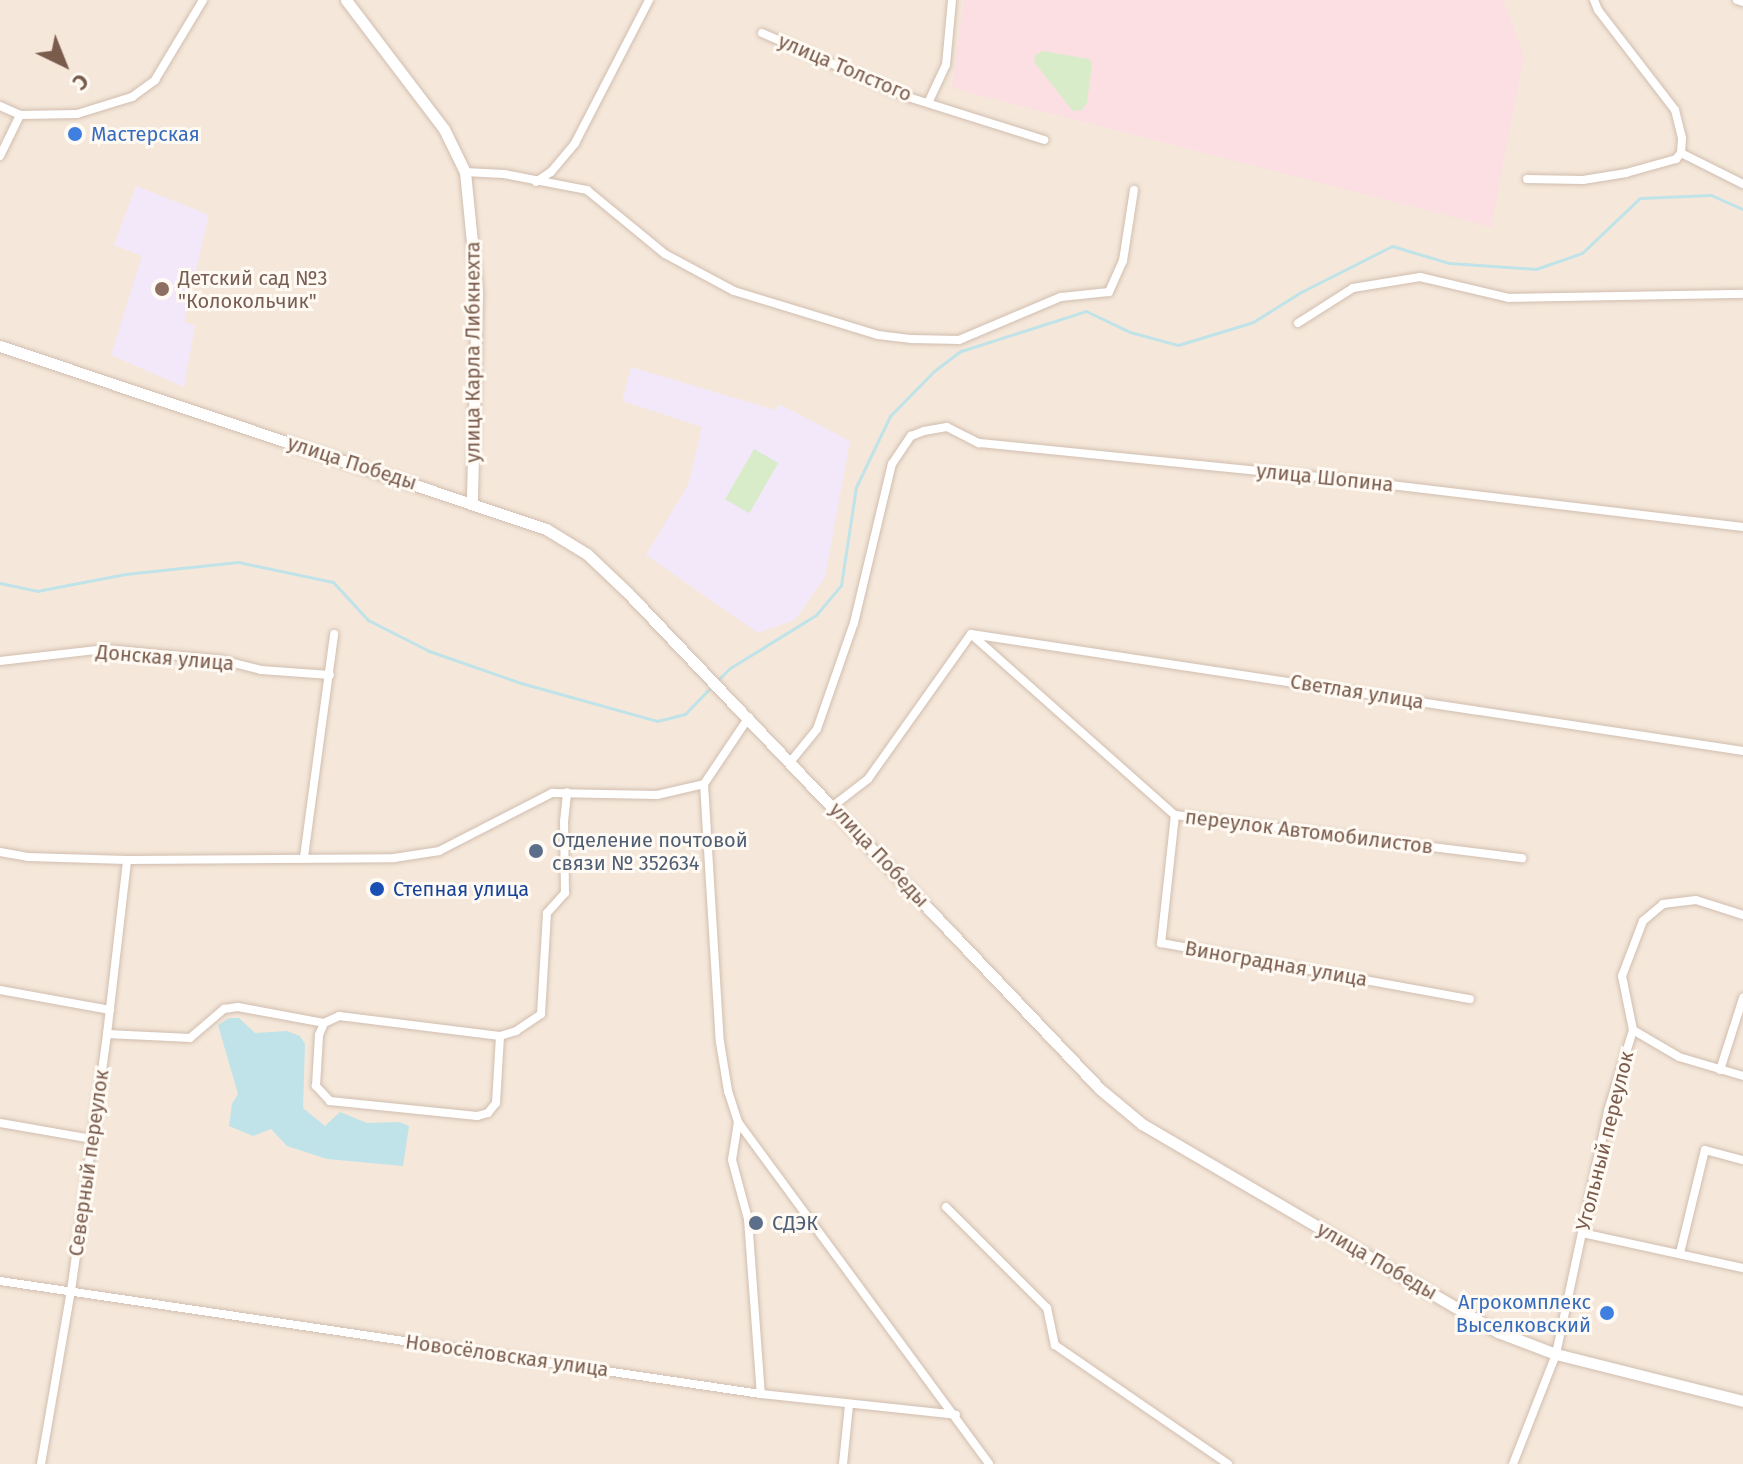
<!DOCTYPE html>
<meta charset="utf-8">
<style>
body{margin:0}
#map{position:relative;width:1743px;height:1464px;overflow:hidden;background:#fdf6ec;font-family:"Fira Sans",sans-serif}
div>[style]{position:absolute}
.residential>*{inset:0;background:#f5e8da;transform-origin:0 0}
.education>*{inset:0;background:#f3e8fa}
.medical>*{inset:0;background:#fbdfe3}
.green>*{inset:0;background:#d8ecc9;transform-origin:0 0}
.water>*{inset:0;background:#bfe3e8}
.stream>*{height:3px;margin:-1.5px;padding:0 1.5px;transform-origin:1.5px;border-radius:1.5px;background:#bfe3e8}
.roads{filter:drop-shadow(0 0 2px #d1beb0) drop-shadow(0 0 2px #d1beb0)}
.street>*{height:8px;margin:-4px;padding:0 4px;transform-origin:4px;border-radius:4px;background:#fff}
.secondary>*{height:11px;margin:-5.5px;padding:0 5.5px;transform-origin:5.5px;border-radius:5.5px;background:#fff}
.dots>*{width:22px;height:22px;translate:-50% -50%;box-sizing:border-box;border:4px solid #fffaf3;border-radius:50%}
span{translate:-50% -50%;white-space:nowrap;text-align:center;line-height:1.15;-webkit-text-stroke:6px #fffaf3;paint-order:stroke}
.street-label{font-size:20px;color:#7a5c4d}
.shop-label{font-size:20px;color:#366cbe}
.left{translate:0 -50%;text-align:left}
.right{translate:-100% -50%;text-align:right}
.education-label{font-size:20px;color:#785e54}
.service-label{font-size:20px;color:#4e5e75}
.transit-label{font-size:20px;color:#164399}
.north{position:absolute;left:24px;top:24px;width:80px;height:80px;-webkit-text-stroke:6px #fffaf3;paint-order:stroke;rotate:137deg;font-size:22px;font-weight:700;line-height:32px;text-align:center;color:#7a5c4d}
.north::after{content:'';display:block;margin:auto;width:28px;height:36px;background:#7a5c4d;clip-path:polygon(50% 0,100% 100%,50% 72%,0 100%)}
</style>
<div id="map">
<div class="residential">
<i style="left:0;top:0;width:1743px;height:1464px"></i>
</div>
<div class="education">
<i style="clip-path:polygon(136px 186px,209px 215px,184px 321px,195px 326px,184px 387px,111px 355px,142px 256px,114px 245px)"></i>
<i style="clip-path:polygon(631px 367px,775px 410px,779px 404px,850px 441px,825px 577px,795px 620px,758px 633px,646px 555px,688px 485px,702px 427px,622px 401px)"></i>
</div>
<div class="medical">
<i style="clip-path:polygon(964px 0,1503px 0,1524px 56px,1491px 227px,952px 88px)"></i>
</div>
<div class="green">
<i style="clip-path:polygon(1043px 51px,1088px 59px,1092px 63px,1087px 103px,1082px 110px,1073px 111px,1034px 62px,1036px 55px)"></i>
<i style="left:754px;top:449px;width:28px;height:58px;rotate:30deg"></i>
</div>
<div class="water">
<i style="clip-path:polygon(229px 1018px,239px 1018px,255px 1033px,287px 1031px,300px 1036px,305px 1044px,303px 1108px,325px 1126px,340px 1112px,367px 1123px,399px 1122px,409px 1126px,403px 1166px,327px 1159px,287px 1146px,271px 1129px,253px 1136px,229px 1126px,232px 1104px,238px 1094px,218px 1025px)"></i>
</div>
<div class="stream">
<i style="left:0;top:583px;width:38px;rotate:12deg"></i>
<i style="left:37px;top:591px;width:90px;rotate:-10.9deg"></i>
<i style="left:125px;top:574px;width:114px;rotate:-6.1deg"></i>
<i style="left:238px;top:562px;width:97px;rotate:11.9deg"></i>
<i style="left:333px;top:582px;width:52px;rotate:47.4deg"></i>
<i style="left:368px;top:620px;width:68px;rotate:26.9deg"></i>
<i style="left:429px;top:651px;width:97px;rotate:19.2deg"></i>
<i style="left:521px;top:683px;width:141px;rotate:15.6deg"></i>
<i style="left:657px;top:721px;width:29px;rotate:-14deg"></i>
<i style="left:685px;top:714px;width:37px;rotate:-46deg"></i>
<i style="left:717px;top:681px;width:18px;rotate:-45deg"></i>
<i style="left:730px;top:668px;width:101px;rotate:-31.6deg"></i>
<i style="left:816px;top:615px;width:39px;rotate:-50deg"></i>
<i style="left:841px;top:585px;width:99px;rotate:-81.3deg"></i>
<i style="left:856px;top:487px;width:79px;rotate:-64.4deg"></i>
<i style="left:890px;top:416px;width:63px;rotate:-45.6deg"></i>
<i style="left:934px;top:371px;width:34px;rotate:-37deg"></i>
<i style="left:961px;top:351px;width:131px;rotate:-17.7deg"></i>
<i style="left:1086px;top:311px;width:49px;rotate:25.5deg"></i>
<i style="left:1130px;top:332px;width:50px;rotate:15.2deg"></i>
<i style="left:1178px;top:345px;width:78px;rotate:-17deg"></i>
<i style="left:1253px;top:322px;width:57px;rotate:-32deg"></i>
<i style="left:1301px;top:292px;width:102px;rotate:-26.8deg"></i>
<i style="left:1392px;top:246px;width:59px;rotate:16.6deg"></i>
<i style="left:1449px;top:263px;width:87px;rotate:3.9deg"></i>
<i style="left:1536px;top:269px;width:49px;rotate:-19.2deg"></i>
<i style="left:1582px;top:253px;width:80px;rotate:-43.5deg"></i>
<i style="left:1640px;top:198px;width:71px;rotate:-2.4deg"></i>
<i style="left:1711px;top:195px;width:35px;rotate:24deg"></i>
</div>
<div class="roads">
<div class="street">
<i style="left:1737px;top:0;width:6px;rotate:18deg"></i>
<i style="left:762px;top:33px;width:159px;rotate:23.7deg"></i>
<i style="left:908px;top:97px;width:143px;rotate:17.5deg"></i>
<i style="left:929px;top:101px;width:40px;rotate:-65deg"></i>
<i style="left:946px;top:65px;width:65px;rotate:-84.7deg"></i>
<i style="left:0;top:106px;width:22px;rotate:24deg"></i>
<i style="left:20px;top:115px;width:57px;rotate:-1deg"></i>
<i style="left:77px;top:114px;width:58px;rotate:-17.2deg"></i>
<i style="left:132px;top:97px;width:29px;rotate:-36deg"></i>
<i style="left:155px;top:80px;width:93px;rotate:-59deg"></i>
<i style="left:1681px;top:153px;width:69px;rotate:26.6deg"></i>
<i style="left:0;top:156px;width:46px;rotate:-64deg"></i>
<i style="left:465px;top:172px;width:39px;rotate:3deg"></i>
<i style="left:504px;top:174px;width:85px;rotate:10.9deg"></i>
<i style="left:587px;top:190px;width:101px;rotate:39.4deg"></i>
<i style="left:665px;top:254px;width:78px;rotate:28.2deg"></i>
<i style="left:734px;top:291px;width:151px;rotate:17deg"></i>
<i style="left:878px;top:335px;width:34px;rotate:7deg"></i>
<i style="left:912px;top:339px;width:47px;rotate:1.2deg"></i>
<i style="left:959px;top:340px;width:111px;rotate:-22.9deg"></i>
<i style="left:1061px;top:297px;width:48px;rotate:-5.9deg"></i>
<i style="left:1109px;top:292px;width:34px;rotate:-66deg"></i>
<i style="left:1123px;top:261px;width:72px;rotate:-81.2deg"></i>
<i style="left:1527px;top:179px;width:56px;rotate:1deg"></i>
<i style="left:1583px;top:180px;width:44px;rotate:-9.2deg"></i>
<i style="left:1626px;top:173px;width:52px;rotate:-15.6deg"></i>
<i style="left:1676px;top:159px;width:8px;rotate:-50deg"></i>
<i style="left:1681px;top:153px;width:15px;rotate:-86deg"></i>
<i style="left:1682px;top:138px;width:29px;rotate:-104deg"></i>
<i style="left:1675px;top:110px;width:126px;rotate:-127.6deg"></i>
<i style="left:1598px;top:10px;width:11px;rotate:-112deg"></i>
<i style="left:536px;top:182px;width:18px;rotate:-34deg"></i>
<i style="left:551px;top:172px;width:38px;rotate:-50deg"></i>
<i style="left:575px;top:143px;width:161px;rotate:-62.6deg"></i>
<i style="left:1298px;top:323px;width:65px;rotate:-32.5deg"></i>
<i style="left:1353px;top:288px;width:68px;rotate:-9.3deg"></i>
<i style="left:1420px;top:277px;width:91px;rotate:13.3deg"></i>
<i style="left:1509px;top:298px;width:234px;rotate:-1deg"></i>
<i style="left:971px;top:634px;width:781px;rotate:8.62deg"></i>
<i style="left:972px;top:635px;width:271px;rotate:41.6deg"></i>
<i style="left:1175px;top:815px;width:350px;rotate:7.1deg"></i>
<i style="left:0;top:661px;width:107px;rotate:-6.5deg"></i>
<i style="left:106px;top:649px;width:117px;rotate:5.4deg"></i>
<i style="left:222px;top:660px;width:40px;rotate:14.4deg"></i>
<i style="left:261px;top:670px;width:69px;rotate:4.1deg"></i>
<i style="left:749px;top:717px;width:81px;rotate:123.9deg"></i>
<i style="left:704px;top:784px;width:258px;rotate:86.5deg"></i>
<i style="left:720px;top:1042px;width:50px;rotate:80.7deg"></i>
<i style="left:728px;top:1091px;width:33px;rotate:72deg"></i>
<i style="left:738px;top:1122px;width:424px;rotate:53.7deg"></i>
<i style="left:791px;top:761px;width:41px;rotate:-50.9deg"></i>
<i style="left:817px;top:729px;width:112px;rotate:-70.8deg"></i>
<i style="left:854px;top:623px;width:163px;rotate:-76.6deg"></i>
<i style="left:892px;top:464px;width:34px;rotate:-56deg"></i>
<i style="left:911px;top:436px;width:14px;rotate:-21deg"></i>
<i style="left:924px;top:431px;width:23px;rotate:-10deg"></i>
<i style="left:947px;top:427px;width:36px;rotate:27deg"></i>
<i style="left:979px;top:443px;width:355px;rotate:5.7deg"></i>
<i style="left:1332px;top:478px;width:414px;rotate:6.8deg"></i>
<i style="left:833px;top:806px;width:44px;rotate:-37.6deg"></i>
<i style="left:868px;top:779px;width:178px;rotate:-54.6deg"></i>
<i style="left:1175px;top:815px;width:129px;rotate:96.2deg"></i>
<i style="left:1161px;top:943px;width:314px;rotate:10.3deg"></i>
<i style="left:0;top:852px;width:28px;rotate:10deg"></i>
<i style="left:28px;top:857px;width:99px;rotate:1.7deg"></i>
<i style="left:127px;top:860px;width:267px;rotate:-0.4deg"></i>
<i style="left:394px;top:858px;width:46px;rotate:-8.8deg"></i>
<i style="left:439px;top:851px;width:127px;rotate:-27.2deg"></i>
<i style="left:552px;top:793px;width:105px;rotate:1.1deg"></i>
<i style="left:657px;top:795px;width:48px;rotate:-13.2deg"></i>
<i style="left:304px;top:857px;width:225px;rotate:-82.3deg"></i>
<i style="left:0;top:990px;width:112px;rotate:10.3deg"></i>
<i style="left:1633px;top:1030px;width:53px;rotate:30.4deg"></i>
<i style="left:1679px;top:1057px;width:67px;rotate:16.5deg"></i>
<i style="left:107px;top:1034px;width:83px;rotate:2.8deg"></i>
<i style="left:190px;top:1038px;width:45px;rotate:-40.5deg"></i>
<i style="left:224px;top:1009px;width:14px;rotate:-8deg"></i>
<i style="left:238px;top:1007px;width:87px;rotate:10.5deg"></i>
<i style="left:324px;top:1023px;width:17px;rotate:-25deg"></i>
<i style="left:339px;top:1016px;width:162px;rotate:7.1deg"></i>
<i style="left:500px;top:1036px;width:67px;rotate:93.4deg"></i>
<i style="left:496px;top:1103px;width:13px;rotate:129deg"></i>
<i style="left:488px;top:1113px;width:11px;rotate:165deg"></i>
<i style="left:477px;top:1116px;width:148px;rotate:-174.2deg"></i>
<i style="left:330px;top:1101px;width:21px;rotate:-133deg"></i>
<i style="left:316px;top:1086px;width:51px;rotate:-86.6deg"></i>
<i style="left:319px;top:1035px;width:13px;rotate:-67deg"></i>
<i style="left:500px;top:1036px;width:17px;rotate:-17deg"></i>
<i style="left:516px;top:1031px;width:30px;rotate:-34deg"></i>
<i style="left:541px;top:1014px;width:101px;rotate:-86.6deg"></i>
<i style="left:547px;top:913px;width:27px;rotate:-48deg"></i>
<i style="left:565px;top:893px;width:71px;rotate:-90.8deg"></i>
<i style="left:564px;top:822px;width:30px;rotate:-84deg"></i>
<i style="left:1720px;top:1070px;width:76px;rotate:-72.3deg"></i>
<i style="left:738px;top:1122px;width:38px;rotate:99deg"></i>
<i style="left:732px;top:1160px;width:61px;rotate:74.8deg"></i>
<i style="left:748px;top:1219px;width:175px;rotate:85.8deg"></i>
<i style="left:0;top:1123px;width:93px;rotate:9.9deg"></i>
<i style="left:946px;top:1207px;width:143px;rotate:45deg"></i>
<i style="left:1047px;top:1308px;width:38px;rotate:78deg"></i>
<i style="left:1055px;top:1345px;width:210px;rotate:34.5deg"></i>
<i style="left:1582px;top:1233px;width:165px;rotate:12.3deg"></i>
<i style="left:1680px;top:1253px;width:106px;rotate:-76.4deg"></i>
<i style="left:1705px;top:1150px;width:39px;rotate:15deg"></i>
<i style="left:0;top:1281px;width:769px;rotate:8.45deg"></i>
<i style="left:761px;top:1394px;width:196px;rotate:6.1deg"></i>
<i style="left:41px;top:1464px;width:176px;rotate:-80.2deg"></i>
<i style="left:71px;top:1291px;width:260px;rotate:-82deg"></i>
<i style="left:107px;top:1034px;width:175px;rotate:-83.4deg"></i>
<i style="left:843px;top:1464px;width:59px;rotate:-84.2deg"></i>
<i style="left:1513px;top:1464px;width:118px;rotate:-68.6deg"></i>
<i style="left:1556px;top:1354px;width:249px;rotate:-77.9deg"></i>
<i style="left:1608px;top:1111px;width:85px;rotate:-72.8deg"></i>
<i style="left:1633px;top:1030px;width:55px;rotate:-101.5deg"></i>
<i style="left:1622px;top:976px;width:59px;rotate:-69.1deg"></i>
<i style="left:1643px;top:921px;width:26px;rotate:-40deg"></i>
<i style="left:1663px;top:904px;width:33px;rotate:-7deg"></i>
<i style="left:1696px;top:900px;width:49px;rotate:17.7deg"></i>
</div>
<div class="secondary">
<i style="left:346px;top:0;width:162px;rotate:52.8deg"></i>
<i style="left:444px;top:129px;width:48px;rotate:64deg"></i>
<i style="left:465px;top:172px;width:121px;rotate:84.3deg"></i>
<i style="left:477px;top:292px;width:211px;rotate:91.4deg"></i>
<i style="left:0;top:346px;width:576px;rotate:18.53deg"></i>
<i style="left:546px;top:529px;width:48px;rotate:31.4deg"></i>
<i style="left:587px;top:554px;width:57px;rotate:43.6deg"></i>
<i style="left:628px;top:593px;width:685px;rotate:46.42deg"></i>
<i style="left:1100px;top:1089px;width:55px;rotate:39.8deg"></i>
<i style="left:1142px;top:1124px;width:412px;rotate:30.3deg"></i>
<i style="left:1498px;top:1332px;width:62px;rotate:20.8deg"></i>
<i style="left:1556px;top:1354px;width:193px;rotate:14.1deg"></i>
</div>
</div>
<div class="dots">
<i style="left:75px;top:134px;background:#3f7fe0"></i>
<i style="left:162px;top:289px;background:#8d6e63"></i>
<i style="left:536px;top:851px;background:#5c6f8a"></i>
<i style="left:377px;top:889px;background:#1a4fb4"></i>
<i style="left:756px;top:1223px;background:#5c6f8a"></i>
<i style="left:1607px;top:1313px;background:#3f7fe0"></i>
</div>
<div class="street-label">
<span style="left:845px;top:68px;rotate:23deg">улица Толстого</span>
<span style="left:473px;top:352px;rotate:-90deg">улица Карла Либкнехта</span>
<span style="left:352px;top:463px;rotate:18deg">улица Победы</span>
<span style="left:1325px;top:478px;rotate:6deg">улица Шопина</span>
<span style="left:165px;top:658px;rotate:5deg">Донская улица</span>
<span style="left:1357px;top:692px;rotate:9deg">Светлая улица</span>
<span style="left:1309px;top:832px;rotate:7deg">переулок Автомобилистов</span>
<span style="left:879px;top:855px;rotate:47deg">улица Победы</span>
<span style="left:1276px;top:964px;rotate:10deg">Виноградная улица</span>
<span style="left:1605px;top:1141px;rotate:-76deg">Угольный переулок</span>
<span style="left:89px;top:1163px;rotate:-82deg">Северный переулок</span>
<span style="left:1377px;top:1261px;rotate:30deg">улица Победы</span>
<span style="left:507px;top:1356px;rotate:8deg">Новосёловская улица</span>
</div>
<div class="shop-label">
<span class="left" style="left:91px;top:134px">Мастерская</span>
<span class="right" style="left:1591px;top:1314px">Агрокомплекс<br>Выселковский</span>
</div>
<div class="education-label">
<span class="left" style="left:178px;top:290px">Детский сад №3<br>"Колокольчик"</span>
</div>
<div class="service-label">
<span class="left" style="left:552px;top:852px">Отделение почтовой<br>связи № 352634</span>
<span class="left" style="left:772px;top:1223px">СДЭК</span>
</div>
<div class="transit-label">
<span class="left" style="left:393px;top:889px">Степная улица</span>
</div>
<div class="north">С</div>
</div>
